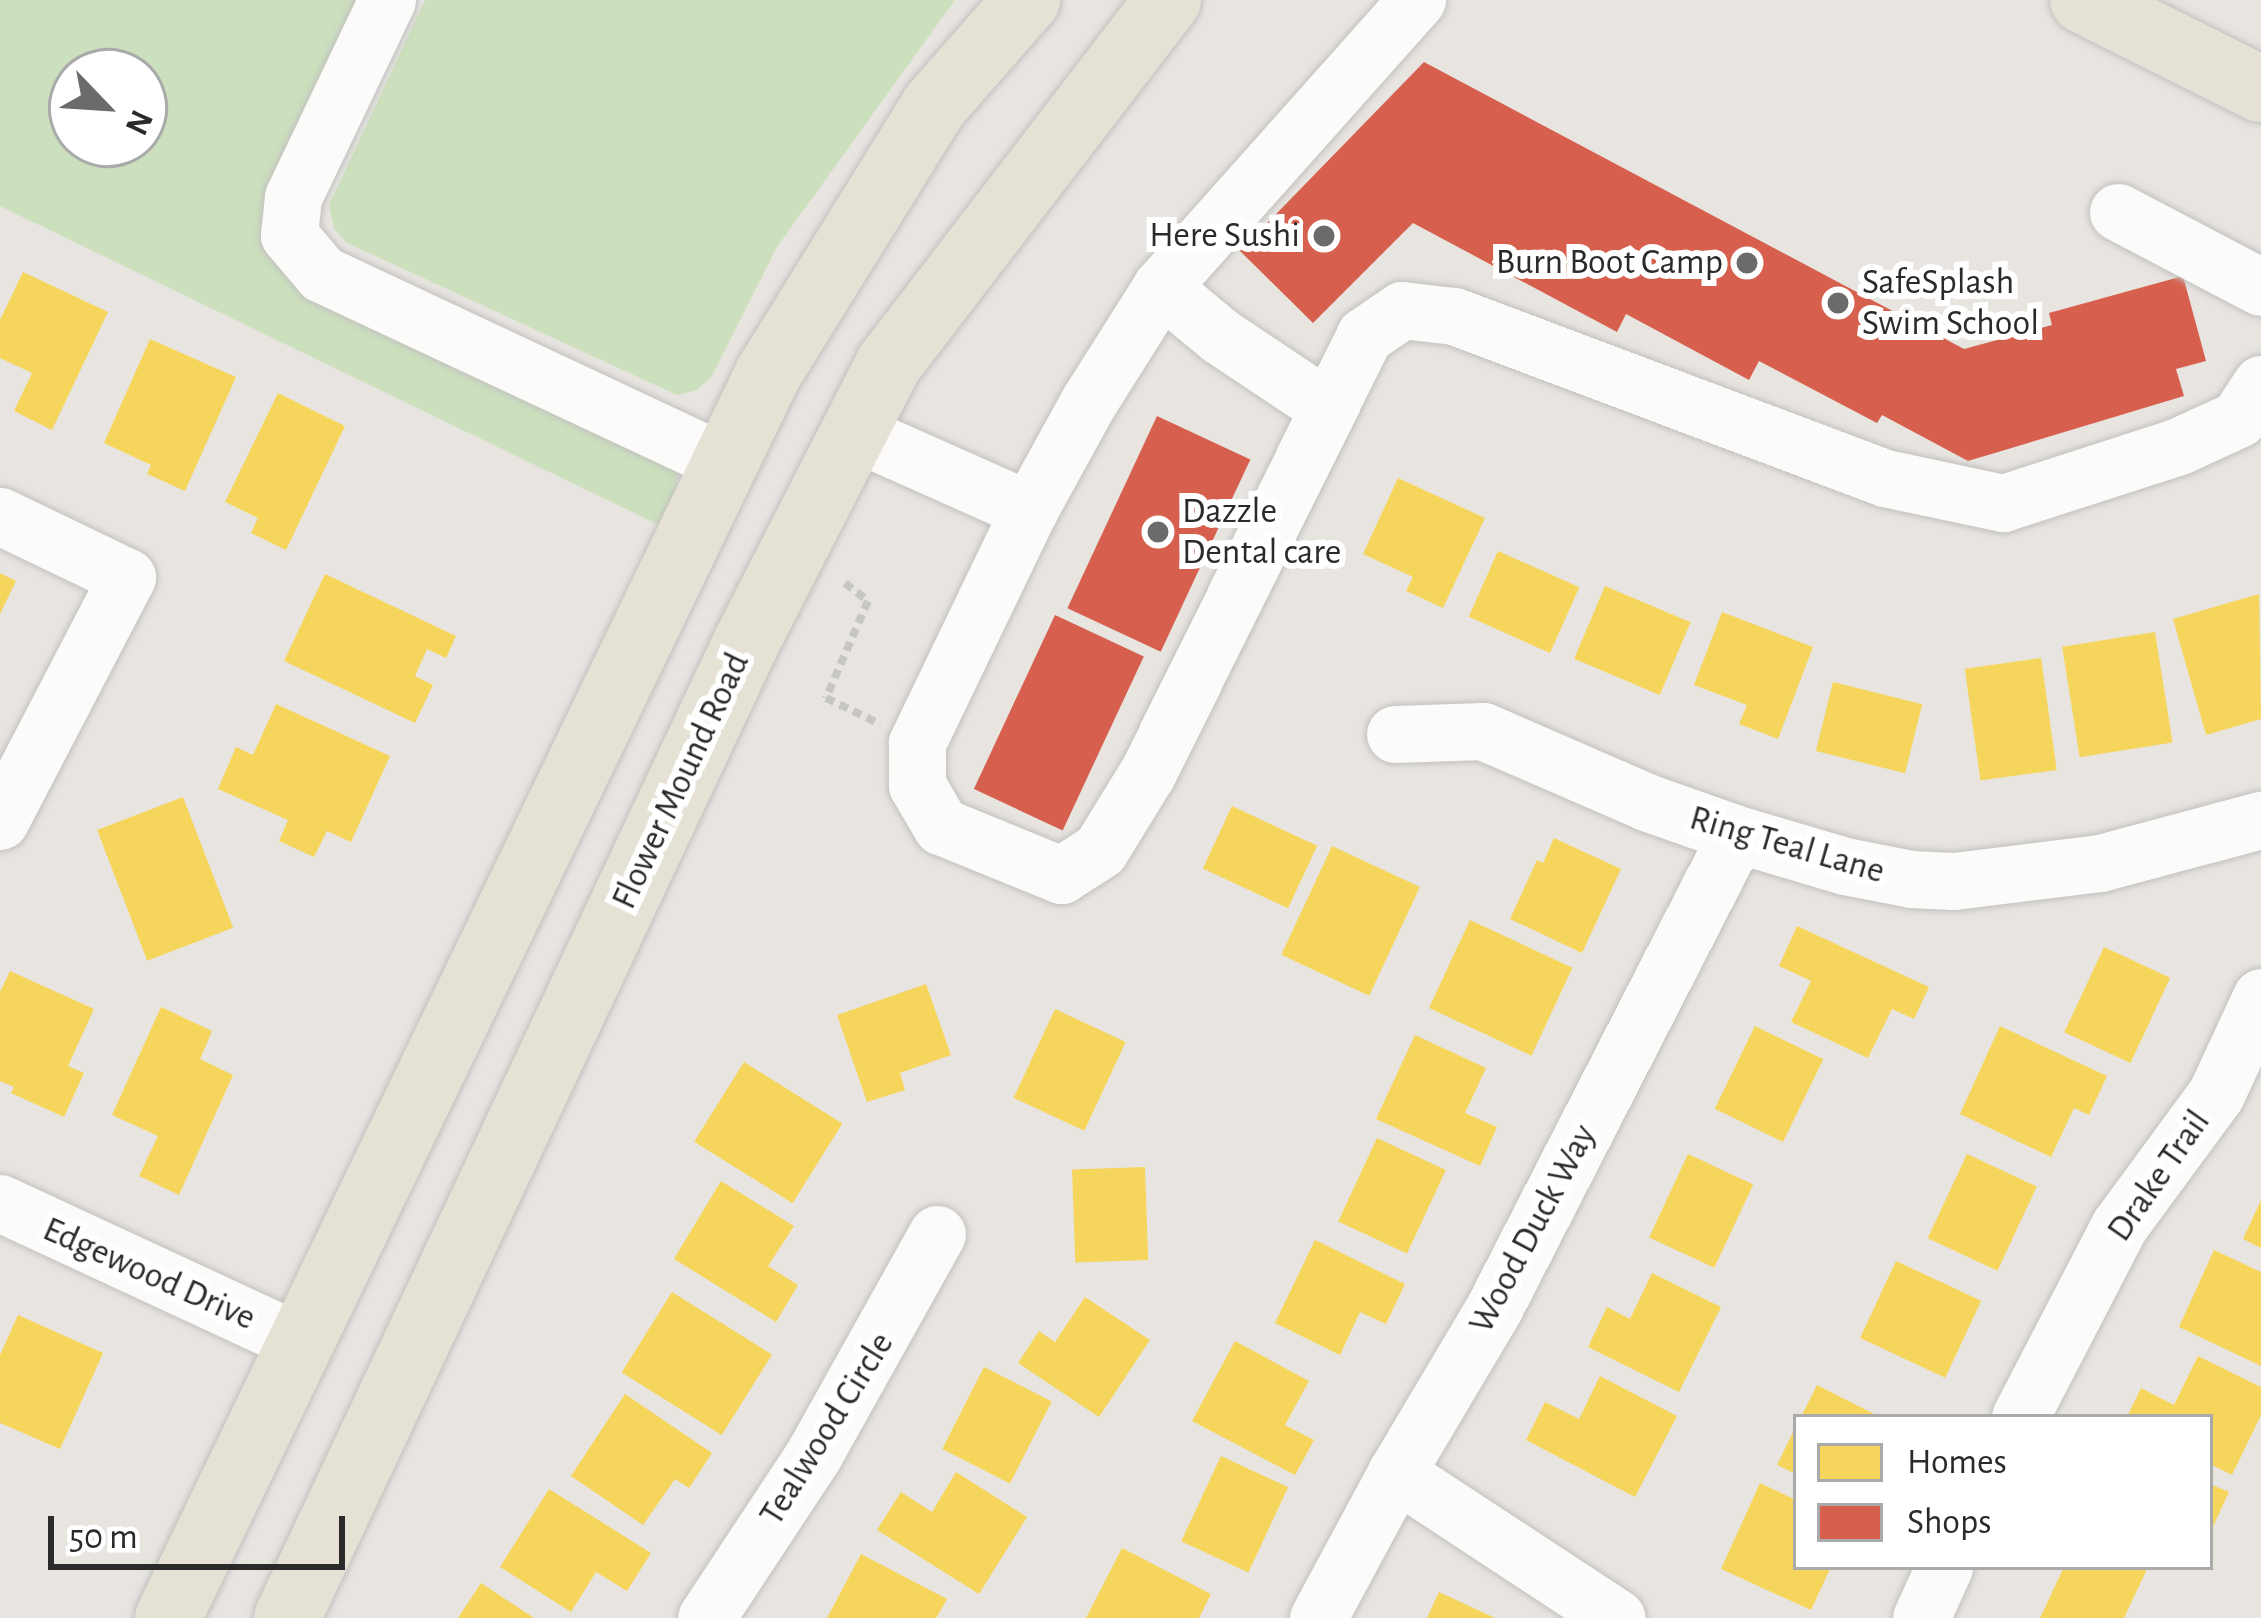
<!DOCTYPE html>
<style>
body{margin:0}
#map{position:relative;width:2261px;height:1618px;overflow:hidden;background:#e8e5e1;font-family:"Alegreya Sans",sans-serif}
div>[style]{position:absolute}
.green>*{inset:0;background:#cce0bd}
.homes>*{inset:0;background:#f6d55c;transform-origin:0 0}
.shops>*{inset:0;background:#d6604d;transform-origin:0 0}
.path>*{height:8px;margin-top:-4px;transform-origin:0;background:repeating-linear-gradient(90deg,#c6c6c5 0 9px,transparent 0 15px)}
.roads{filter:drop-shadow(0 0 3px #c2c1c0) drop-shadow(0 0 3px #c2c1c0)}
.minor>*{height:57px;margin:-28.5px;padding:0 28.5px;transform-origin:28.5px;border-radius:28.5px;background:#fcfbfa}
.major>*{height:66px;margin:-33px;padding:0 33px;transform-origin:33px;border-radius:33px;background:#e5e1d5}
.dots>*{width:33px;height:33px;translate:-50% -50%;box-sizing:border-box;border:6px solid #fff;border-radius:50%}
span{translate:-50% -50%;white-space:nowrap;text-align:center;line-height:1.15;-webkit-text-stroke:12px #fff;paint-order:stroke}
.poi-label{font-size:36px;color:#2a2a2a}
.right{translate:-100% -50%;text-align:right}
.left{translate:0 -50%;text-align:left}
.street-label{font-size:36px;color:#2a2a2a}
.legend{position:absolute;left:1793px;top:1414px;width:420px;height:156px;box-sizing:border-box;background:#fff;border:3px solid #aaa;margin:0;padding:15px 21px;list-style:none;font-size:36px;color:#2a2a2a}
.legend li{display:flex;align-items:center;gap:24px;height:60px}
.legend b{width:60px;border:3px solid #aaa}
.north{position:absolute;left:48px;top:48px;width:120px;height:120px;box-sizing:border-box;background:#fff;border:3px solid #aaa;border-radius:50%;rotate:115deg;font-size:33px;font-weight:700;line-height:48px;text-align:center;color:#2a2a2a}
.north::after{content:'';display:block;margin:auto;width:42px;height:54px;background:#6c6b6a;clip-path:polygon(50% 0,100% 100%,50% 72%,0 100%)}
.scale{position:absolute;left:48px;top:1516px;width:297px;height:54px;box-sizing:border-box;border:6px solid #2a2a2a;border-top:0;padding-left:15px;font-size:36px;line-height:42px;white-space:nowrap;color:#2a2a2a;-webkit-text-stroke:9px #fff;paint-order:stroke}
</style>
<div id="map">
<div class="green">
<i style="clip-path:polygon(evenodd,0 0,364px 0,267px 235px,659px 448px,677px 474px,674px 510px,661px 526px,0 206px,0 0,72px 72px,144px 72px,144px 144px,72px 144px,72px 72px)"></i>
<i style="clip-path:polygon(425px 0,955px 0,777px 247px,712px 376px,697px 390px,677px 395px,347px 243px,334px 229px,329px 205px)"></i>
</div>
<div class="homes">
<i style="clip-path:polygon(23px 272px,108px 312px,52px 430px,14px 411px,32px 373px,0 358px,0 320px)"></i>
<i style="clip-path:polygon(150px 339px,236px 377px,185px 491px,147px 474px,151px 465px,104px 443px)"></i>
<i style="clip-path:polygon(278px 393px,345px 426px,286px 550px,251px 533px,258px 518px,225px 502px)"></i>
<i style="clip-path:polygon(1398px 478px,1485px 518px,1443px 608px,1406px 591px,1413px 577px,1363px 554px)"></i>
<i style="left:1498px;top:551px;width:89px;height:72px;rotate:24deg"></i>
<i style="clip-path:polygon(0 573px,16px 581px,0 614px)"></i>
<i style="clip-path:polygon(325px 574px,456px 636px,446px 658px,427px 649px,415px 676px,433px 685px,415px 723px,284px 661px)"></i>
<i style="left:1605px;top:586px;width:93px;height:79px;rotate:23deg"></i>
<i style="clip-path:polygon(2259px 594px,2261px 719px,2206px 735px,2173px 619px)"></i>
<i style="clip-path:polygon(1722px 612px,1813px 647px,1778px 739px,1739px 724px,1747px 705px,1694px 685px)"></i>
<i style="left:2155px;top:632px;width:112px;height:94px;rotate:81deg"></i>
<i style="left:2041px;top:658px;width:113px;height:77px;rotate:82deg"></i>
<i style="left:1833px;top:682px;width:92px;height:71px;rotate:14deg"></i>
<i style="clip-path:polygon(276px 704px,390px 756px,351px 842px,327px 831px,314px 857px,279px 841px,288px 820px,218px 789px,236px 747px,253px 755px)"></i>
<i style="left:183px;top:797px;width:140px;height:92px;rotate:69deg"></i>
<i style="left:1232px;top:806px;width:94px;height:69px;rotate:25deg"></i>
<i style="clip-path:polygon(1554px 838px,1621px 869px,1582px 953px,1510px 919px,1537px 860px,1543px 863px)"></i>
<i style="left:1332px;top:846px;width:97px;height:120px;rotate:25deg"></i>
<i style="left:1470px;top:920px;width:113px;height:97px;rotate:25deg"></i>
<i style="clip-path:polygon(1797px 926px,1929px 987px,1914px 1019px,1892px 1009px,1868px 1058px,1791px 1022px,1811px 981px,1779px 966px)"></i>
<i style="left:2104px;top:947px;width:73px;height:94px;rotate:25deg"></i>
<i style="clip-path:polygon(10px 971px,94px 1009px,68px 1066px,84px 1073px,64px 1117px,11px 1093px,14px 1087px,0 1081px,0 992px)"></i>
<i style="clip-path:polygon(926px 984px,951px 1055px,900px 1073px,905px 1090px,867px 1102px,837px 1015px)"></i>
<i style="clip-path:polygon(161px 1007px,212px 1031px,200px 1059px,233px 1075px,179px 1195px,139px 1176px,158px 1136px,112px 1115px)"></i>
<i style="left:1055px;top:1009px;width:78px;height:98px;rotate:25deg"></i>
<i style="left:1755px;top:1026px;width:76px;height:92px;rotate:26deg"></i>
<i style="clip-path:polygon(2000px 1026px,2107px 1076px,2089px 1115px,2074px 1108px,2051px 1157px,1960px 1114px)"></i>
<i style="clip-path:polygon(1415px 1035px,1486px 1068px,1465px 1113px,1497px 1127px,1480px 1166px,1376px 1119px)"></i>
<i style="left:744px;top:1062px;width:116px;height:94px;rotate:32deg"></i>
<i style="left:1377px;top:1138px;width:76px;height:92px;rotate:25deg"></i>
<i style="left:1688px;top:1154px;width:72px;height:92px;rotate:25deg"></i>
<i style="left:1967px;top:1154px;width:77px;height:93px;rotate:25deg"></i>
<i style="left:1145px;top:1167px;width:93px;height:73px;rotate:88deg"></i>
<i style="clip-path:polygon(721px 1181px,794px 1226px,768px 1266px,798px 1285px,776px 1322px,674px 1259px)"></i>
<i style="clip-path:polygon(2261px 1200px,2261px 1248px,2243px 1239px)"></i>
<i style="clip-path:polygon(1315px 1240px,1405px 1284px,1386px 1324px,1360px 1312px,1340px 1355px,1275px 1323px)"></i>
<i style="clip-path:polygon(2214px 1250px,2261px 1272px,2261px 1366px,2179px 1327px)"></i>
<i style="left:1896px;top:1261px;width:94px;height:85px;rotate:25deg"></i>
<i style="clip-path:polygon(1652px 1273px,1721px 1307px,1679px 1392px,1588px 1347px,1607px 1307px,1630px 1319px)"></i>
<i style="left:672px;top:1292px;width:118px;height:95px;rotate:32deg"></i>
<i style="clip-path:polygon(1085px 1297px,1150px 1340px,1099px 1417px,1018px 1363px,1039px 1331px,1055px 1342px)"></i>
<i style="clip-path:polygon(18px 1315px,103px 1353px,60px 1449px,0 1423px,0 1355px)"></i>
<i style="clip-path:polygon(1235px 1341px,1309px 1381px,1285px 1425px,1314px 1440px,1295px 1475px,1192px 1421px)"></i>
<i style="clip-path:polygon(2198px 1356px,2261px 1387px,2261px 1415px,2232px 1475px,2210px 1464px,2210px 1417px,2127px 1417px,2141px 1388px,2174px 1405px)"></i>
<i style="left:984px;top:1367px;width:76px;height:92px;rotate:27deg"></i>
<i style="clip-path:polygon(1600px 1376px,1677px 1416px,1635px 1497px,1526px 1440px,1545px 1402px,1579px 1419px)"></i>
<i style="clip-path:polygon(1817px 1385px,1880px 1417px,1801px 1417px)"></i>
<i style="clip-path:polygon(625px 1394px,712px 1453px,689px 1488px,675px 1479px,643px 1525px,571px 1476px)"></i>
<i style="clip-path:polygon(1796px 1426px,1796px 1474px,1777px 1465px)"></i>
<i style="left:1221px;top:1456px;width:74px;height:94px;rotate:25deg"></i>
<i style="clip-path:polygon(956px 1472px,1027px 1517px,979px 1594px,877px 1530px,901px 1492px,932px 1512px)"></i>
<i style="clip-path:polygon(1760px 1483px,1796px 1500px,1796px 1567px,1831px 1567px,1811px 1610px,1721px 1569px)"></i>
<i style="clip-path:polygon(2210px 1484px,2229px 1492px,2210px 1533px)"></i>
<i style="clip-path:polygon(549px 1489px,651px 1553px,627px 1591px,596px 1572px,571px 1612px,500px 1567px)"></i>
<i style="clip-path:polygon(1122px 1548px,1211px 1594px,1199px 1618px,1086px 1618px)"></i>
<i style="clip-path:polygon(861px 1554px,947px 1599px,936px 1618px,827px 1618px)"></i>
<i style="clip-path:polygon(2064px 1567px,2143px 1567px,2147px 1569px,2124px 1618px,2040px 1618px)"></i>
<i style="clip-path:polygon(481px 1583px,534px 1618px,458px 1618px)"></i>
<i style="clip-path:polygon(1439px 1592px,1495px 1618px,1427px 1618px)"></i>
</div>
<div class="shops">
<i style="clip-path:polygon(1424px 62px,1964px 349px,2052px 325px,2049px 313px,2183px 276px,2206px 361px,2176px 369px,2184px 396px,1968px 461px,1882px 415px,1877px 423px,1759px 361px,1749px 380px,1626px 314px,1617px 332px,1413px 223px,1313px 323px,1240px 251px)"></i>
<i style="left:1157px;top:416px;width:103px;height:212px;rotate:25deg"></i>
<i style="left:1055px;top:615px;width:98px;height:192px;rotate:25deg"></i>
</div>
<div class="path">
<i style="left:845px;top:583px;width:29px;rotate:38deg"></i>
<i style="left:868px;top:601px;width:106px;rotate:113.4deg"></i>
<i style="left:826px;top:698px;width:60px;rotate:25.7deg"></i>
</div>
<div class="roads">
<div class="minor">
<i style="left:387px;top:0;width:218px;rotate:115.5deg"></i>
<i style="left:293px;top:197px;width:38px;rotate:96deg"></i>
<i style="left:289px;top:235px;width:51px;rotate:49.8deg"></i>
<i style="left:322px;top:274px;width:443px;rotate:25.1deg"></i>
<i style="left:2118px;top:212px;width:161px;rotate:27.7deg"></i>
<i style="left:1161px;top:287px;width:77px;rotate:39.7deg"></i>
<i style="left:1220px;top:336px;width:130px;rotate:33.7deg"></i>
<i style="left:854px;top:432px;width:192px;rotate:24deg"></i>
<i style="left:1029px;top:510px;width:259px;rotate:115.7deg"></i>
<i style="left:917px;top:743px;width:42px;rotate:90deg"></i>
<i style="left:917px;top:785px;width:48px;rotate:59.7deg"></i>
<i style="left:941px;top:826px;width:130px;rotate:22.2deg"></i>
<i style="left:1061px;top:875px;width:46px;rotate:-32.7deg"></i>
<i style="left:1100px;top:850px;width:92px;rotate:-58.4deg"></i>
<i style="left:1148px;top:772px;width:487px;rotate:-63.6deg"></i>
<i style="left:1364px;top:336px;width:46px;rotate:-34.4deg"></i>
<i style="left:1402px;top:310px;width:52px;rotate:6.6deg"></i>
<i style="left:1454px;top:316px;width:460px;rotate:20.6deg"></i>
<i style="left:1885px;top:478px;width:121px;rotate:12deg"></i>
<i style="left:2003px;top:503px;width:185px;rotate:-17.9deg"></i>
<i style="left:2179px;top:446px;width:65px;rotate:-24.6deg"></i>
<i style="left:2238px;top:419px;width:42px;rotate:-56.7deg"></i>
<i style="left:1029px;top:510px;width:124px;rotate:-61.2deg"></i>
<i style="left:1089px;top:401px;width:135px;rotate:-57.7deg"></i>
<i style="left:1161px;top:287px;width:385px;rotate:-48.3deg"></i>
<i style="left:0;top:516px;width:141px;rotate:25.7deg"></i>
<i style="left:127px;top:577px;width:275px;rotate:117.5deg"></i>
<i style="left:1395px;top:734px;width:88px;rotate:-2deg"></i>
<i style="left:1483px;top:731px;width:178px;rotate:23.5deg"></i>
<i style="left:1646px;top:802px;width:96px;rotate:19.4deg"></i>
<i style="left:1737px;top:834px;width:113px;rotate:16.5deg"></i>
<i style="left:1845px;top:866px;width:67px;rotate:11.1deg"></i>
<i style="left:1911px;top:879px;width:43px;rotate:2.7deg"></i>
<i style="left:1954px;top:881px;width:147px;rotate:-7deg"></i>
<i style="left:2100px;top:863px;width:167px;rotate:-15deg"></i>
<i style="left:0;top:1203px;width:330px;rotate:24.9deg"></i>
<i style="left:2020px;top:1417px;width:215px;rotate:-62.6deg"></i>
<i style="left:2119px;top:1226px;width:164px;rotate:-53.7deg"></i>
<i style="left:2216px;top:1094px;width:107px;rotate:-65.1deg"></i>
<i style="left:1396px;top:1473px;width:264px;rotate:33.3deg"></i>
<i style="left:706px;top:1618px;width:196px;rotate:-56.6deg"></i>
<i style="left:814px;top:1454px;width:252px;rotate:-60.8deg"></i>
<i style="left:1318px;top:1618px;width:165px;rotate:-61.7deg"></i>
<i style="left:1396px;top:1473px;width:194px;rotate:-59.3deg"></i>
<i style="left:1495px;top:1306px;width:530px;rotate:-62.86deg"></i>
<i style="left:1921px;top:1618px;width:56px;rotate:-65.7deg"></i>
</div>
<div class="major">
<i style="left:2083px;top:0;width:199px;rotate:26.6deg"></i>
<i style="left:168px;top:1618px;width:1381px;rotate:-64.25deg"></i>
<i style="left:768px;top:374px;width:315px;rotate:-58.2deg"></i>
<i style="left:934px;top:106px;width:141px;rotate:-48.7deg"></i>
<i style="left:287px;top:1618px;width:1080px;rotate:-64.79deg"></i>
<i style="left:747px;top:641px;width:310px;rotate:-62.9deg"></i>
<i style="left:888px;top:365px;width:460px;rotate:-52.5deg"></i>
</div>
</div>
<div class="dots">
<i style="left:1324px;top:236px;background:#6c6b6a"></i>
<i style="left:1747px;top:263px;background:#6c6b6a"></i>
<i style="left:1838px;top:303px;background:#6c6b6a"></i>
<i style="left:1158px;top:532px;background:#6c6b6a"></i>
</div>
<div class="poi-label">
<span class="right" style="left:1300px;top:236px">Here Sushi</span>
<span class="right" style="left:1723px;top:263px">Burn Boot Camp</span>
<span class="left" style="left:1862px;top:303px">SafeSplash<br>Swim School</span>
<span class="left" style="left:1182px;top:532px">Dazzle<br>Dental care</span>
</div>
<div class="street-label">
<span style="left:681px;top:781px;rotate:-65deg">Flower Mound Road</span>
<span style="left:1787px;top:845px;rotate:16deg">Ring Teal Lane</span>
<span style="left:2159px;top:1176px;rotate:-55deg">Drake Trail</span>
<span style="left:1533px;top:1229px;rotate:-62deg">Wood Duck Way</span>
<span style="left:149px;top:1274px;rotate:24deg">Edgewood Drive</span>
<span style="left:827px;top:1429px;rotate:-58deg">Tealwood Circle</span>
</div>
<ul class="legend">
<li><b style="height:33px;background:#f6d55c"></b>Homes</li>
<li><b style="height:33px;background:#d6604d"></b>Shops</li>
</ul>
<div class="north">N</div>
<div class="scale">50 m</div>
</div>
